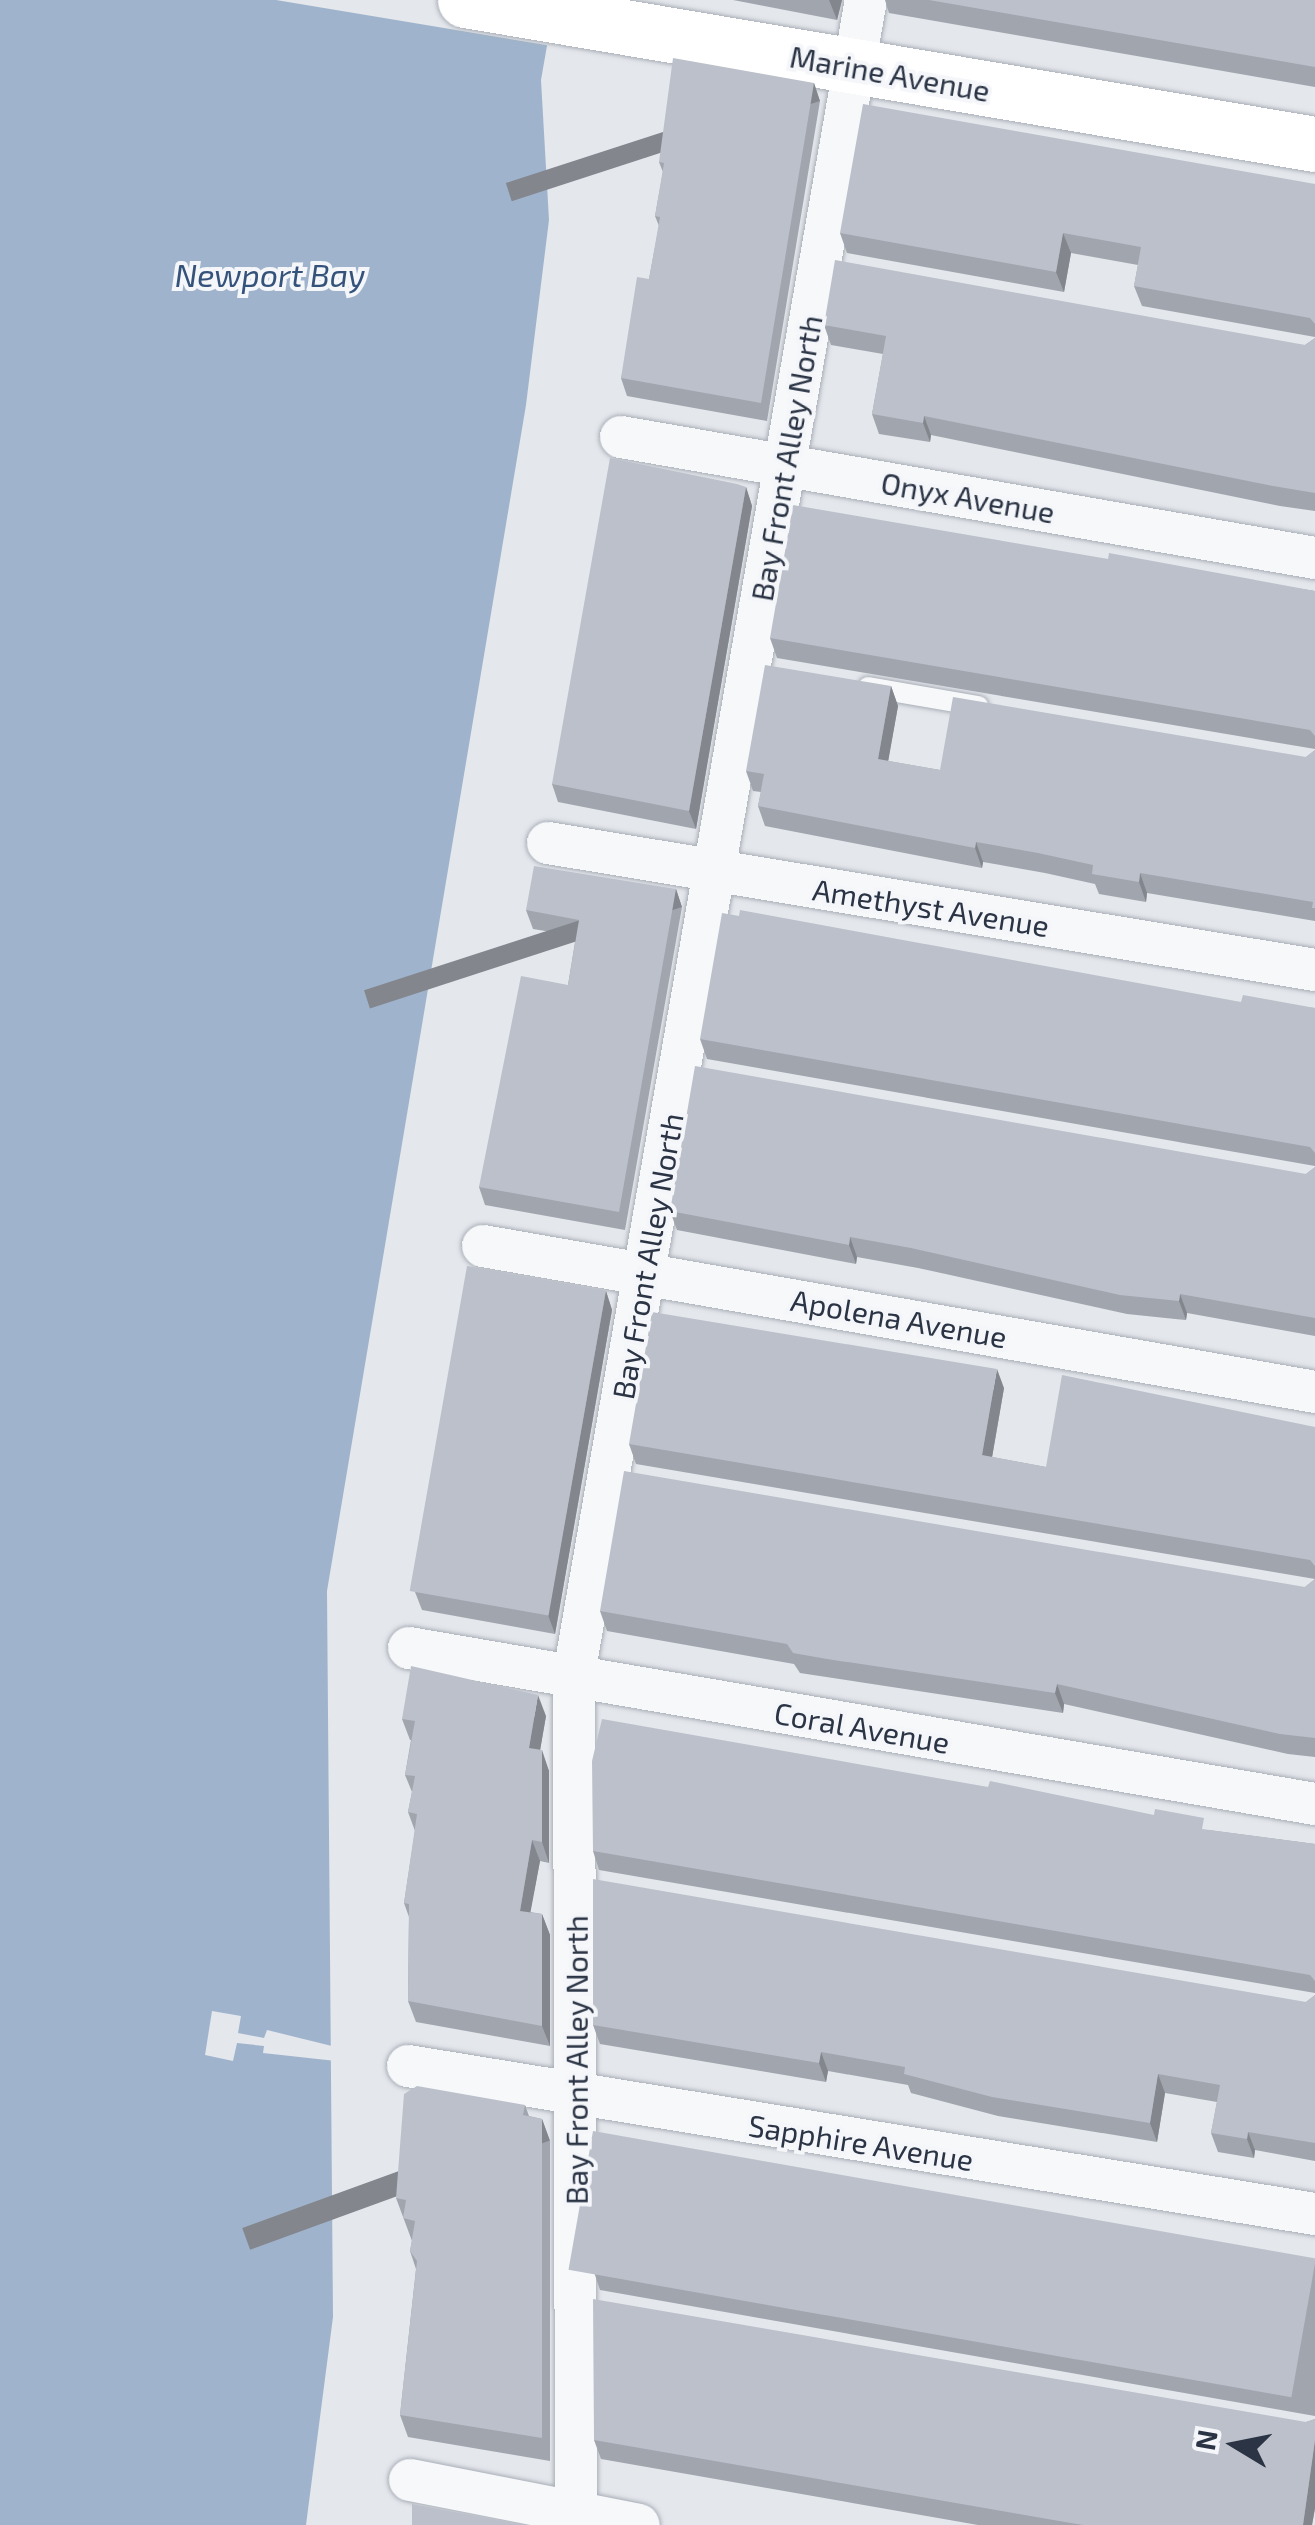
<!DOCTYPE html>
<style>
body{margin:0}
#map{position:relative;width:1315px;height:2525px;overflow:hidden;background:#e4e7ec;font-family:"Exo 2",sans-serif}
div>[style]{position:absolute}
.water>*{inset:0;background:#9fb4cc}
.pier>*{inset:0;background:#e4e7ec}
.roads{filter:drop-shadow(0 0 2px #a9aeb7) drop-shadow(0 0 2px #a9aeb7)}
.lane>*{height:20px;margin:-10px;padding:0 10px;transform-origin:10px;border-radius:10px;background:#f7f8fa}
.street>*{height:42px;margin:-21px;padding:0 21px;transform-origin:21px;border-radius:21px;background:#f7f8fa}
.secondary>*{height:55px;margin:-27.5px;padding:0 27.5px;transform-origin:27.5px;border-radius:27.5px;background:#fff}
.wall>*{inset:0;background:#a1a5ae}
.shaded-wall>*{inset:0;background:#83868d;transform-origin:0 0}
.building>*{inset:0;background:#bbc0ca;transform-origin:0 0}
span{translate:-50% -50%;white-space:nowrap;text-align:center;line-height:1.15;-webkit-text-stroke:8px #f4f6f9;paint-order:stroke}
.street-label{font-size:30px;color:#2b3445}
.water-label{font-size:32px;color:#34527a;font-style:italic}
.north{position:absolute;left:1185px;top:2395px;width:100px;height:100px;-webkit-text-stroke:8px #f4f6f9;paint-order:stroke;rotate:280deg;font-size:28px;font-weight:700;line-height:40px;text-align:center;color:#2b3445}
.north::after{content:'';display:block;margin:auto;width:35px;height:45px;background:#2b3445;clip-path:polygon(50% 0,100% 100%,50% 72%,0 100%)}
</style>
<div id="map">
<div class="water">
<i style="clip-path:polygon(0 0,555px 0,541px 80px,549px 220px,526px 405px,327px 1591px,333px 2317px,306px 2525px,0 2525px)"></i>
</div>
<div class="pier">
<i style="clip-path:polygon(276px 0,560px 0,552px 46px)"></i>
<i style="clip-path:polygon(212px 2011px,241px 2016px,238px 2033px,264px 2038px,267px 2030px,336px 2047px,336px 2061px,263px 2053px,264px 2046px,237px 2043px,233px 2061px,205px 2055px)"></i>
</div>
<div class="roads">
<div class="lane">
<i style="left:868px;top:687px;width:112px;rotate:9.8deg"></i>
</div>
<div class="street">
<i style="left:621px;top:437px;width:704px;rotate:9.89deg"></i>
<i style="left:548px;top:843px;width:777px;rotate:9.4deg"></i>
<i style="left:483px;top:1246px;width:845px;rotate:9.95deg"></i>
<i style="left:409px;top:1648px;width:919px;rotate:9.77deg"></i>
<i style="left:408px;top:2066px;width:919px;rotate:9.27deg"></i>
<i style="left:410px;top:2480px;width:233px;rotate:11.1deg"></i>
<i style="left:576px;top:2525px;width:851px;rotate:-90.13deg"></i>
<i style="left:574px;top:1674px;width:1699px;rotate:-80.11deg"></i>
</div>
<div class="secondary">
<i style="left:465px;top:0;width:862px;rotate:9.62deg"></i>
</div>
</div>
<div class="wall">
<i style="clip-path:polygon(733px 0,842px 0,837px 20px)"></i>
<i style="clip-path:polygon(885px 0,1315px 0,1315px 87px,889px 13px)"></i>
<i style="clip-path:polygon(814px 83px,820px 101px,767px 421px,627px 396px,621px 378px,649px 279px,659px 226px,655px 216px,663px 172px,659px 162px)"></i>
<i style="clip-path:polygon(1315px 184px,1315px 337px,1142px 306px,1134px 286px,1138px 265px,1071px 253px,1064px 292px,847px 253px,840px 233px)"></i>
<i style="clip-path:polygon(824px 325px,1305px 345px,1315px 338px,1315px 511px,1280px 506px,931px 435px,930px 442px,879px 434px,872px 414px,883px 354px,831px 345px)"></i>
<i style="clip-path:polygon(746px 487px,752px 506px,696px 829px,558px 802px,552px 784px)"></i>
<i style="clip-path:polygon(1108px 559px,1315px 591px,1315px 749px,777px 658px,770px 638px)"></i>
<i style="clip-path:polygon(891px 686px,898px 706px,888px 761px,940px 770px,1306px 757px,1315px 750px,1315px 921px,1147px 893px,1146px 902px,1099px 894px,1095px 884px,1045px 873px,983px 862px,982px 868px,765px 826px,758px 806px,761px 792px,753px 791px,746px 771px)"></i>
<i style="clip-path:polygon(676px 889px,682px 907px,625px 1230px,485px 1205px,479px 1187px,568px 985px,576px 936px,533px 929px,526px 910px)"></i>
<i style="clip-path:polygon(1241px 1002px,1315px 1008px,1315px 1166px,707px 1059px,700px 1039px)"></i>
<i style="clip-path:polygon(1315px 1167px,1315px 1336px,1187px 1313px,1186px 1320px,1127px 1314px,918px 1268px,857px 1257px,856px 1264px,677px 1230px,670px 1211px,1306px 1174px)"></i>
<i style="clip-path:polygon(606px 1291px,612px 1310px,555px 1634px,422px 1610px,415px 1592px)"></i>
<i style="clip-path:polygon(1004px 1388px,992px 1457px,1046px 1467px,1315px 1427px,1315px 1579px,636px 1464px,629px 1444px)"></i>
<i style="clip-path:polygon(1315px 1579px,1315px 1757px,1288px 1754px,1064px 1704px,1063px 1713px,800px 1673px,794px 1664px,607px 1631px,600px 1611px,1305px 1587px)"></i>
<i style="clip-path:polygon(546px 1716px,540px 1750px,549px 1771px,549px 1863px,540px 1861px,530px 1912px,542px 1914px,550px 1935px,550px 2046px,416px 2022px,408px 2001px,409px 1917px,404px 1903px,415px 1831px,408px 1812px,412px 1792px,405px 1775px,411px 1740px,410px 1740px,402px 1719px)"></i>
<i style="clip-path:polygon(1208px 1830px,1315px 1844px,1315px 1993px,599px 1870px,593px 1851px)"></i>
<i style="clip-path:polygon(1315px 1995px,1315px 2161px,1255px 2150px,1254px 2158px,1218px 2152px,1211px 2133px,1217px 2102px,1165px 2093px,1157px 2142px,998px 2116px,911px 2093px,908px 2085px,828px 2071px,826px 2082px,600px 2044px,593px 2025px,1306px 2002px)"></i>
<i style="clip-path:polygon(525px 2105px,529px 2116px,542px 2119px,550px 2141px,550px 2461px,408px 2437px,400px 2415px,416px 2269px,410px 2251px,412px 2241px,396px 2198px)"></i>
<i style="clip-path:polygon(1315px 2261px,1315px 2416px,600px 2290px,594px 2272px)"></i>
<i style="clip-path:polygon(1315px 2419px,1315px 2508px,1312px 2525px,978px 2525px,601px 2459px,594px 2440px,1306px 2422px)"></i>
</div>
<div class="shaded-wall">
<i style="clip-path:polygon(829px 0,842px 0,837px 20px)"></i>
<i style="left:814px;top:83px;width:19px;height:324px;rotate:72deg"></i>
<i style="clip-path:polygon(1063px 233px,1071px 253px,1064px 292px,1056px 272px)"></i>
<i style="clip-path:polygon(924px 416px,931px 435px,930px 442px,923px 423px)"></i>
<i style="clip-path:polygon(746px 487px,752px 506px,696px 829px,689px 811px)"></i>
<i style="clip-path:polygon(891px 686px,898px 706px,885px 779px,878px 759px)"></i>
<i style="clip-path:polygon(976px 842px,983px 862px,982px 868px,975px 848px)"></i>
<i style="clip-path:polygon(1140px 873px,1147px 893px,1146px 902px,1139px 882px)"></i>
<i style="left:676px;top:889px;width:19px;height:328px;rotate:72deg"></i>
<i style="clip-path:polygon(850px 1237px,857px 1257px,856px 1264px,849px 1245px)"></i>
<i style="clip-path:polygon(606px 1291px,612px 1310px,555px 1634px,548px 1615px)"></i>
<i style="clip-path:polygon(1180px 1294px,1187px 1313px,1186px 1320px,1179px 1301px)"></i>
<i style="clip-path:polygon(997px 1369px,1004px 1388px,989px 1475px,982px 1455px)"></i>
<i style="clip-path:polygon(1057px 1684px,1064px 1704px,1063px 1713px,1055px 1693px)"></i>
<i style="clip-path:polygon(538px 1695px,546px 1716px,537px 1768px,529px 1748px)"></i>
<i style="clip-path:polygon(542px 1750px,549px 1771px,549px 1863px,542px 1842px)"></i>
<i style="clip-path:polygon(532px 1840px,540px 1861px,527px 1931px,520px 1911px)"></i>
<i style="clip-path:polygon(542px 1914px,550px 1935px,550px 2046px,542px 2026px)"></i>
<i style="clip-path:polygon(821px 2052px,828px 2071px,826px 2082px,819px 2063px)"></i>
<i style="clip-path:polygon(1158px 2074px,1165px 2093px,1157px 2142px,1150px 2123px)"></i>
<i style="left:542px;top:2119px;width:23px;height:319px;rotate:70deg"></i>
<i style="clip-path:polygon(1248px 2132px,1255px 2150px,1254px 2158px,1247px 2139px)"></i>
<i style="clip-path:polygon(1315px 2440px,1315px 2508px,1312px 2525px,1303px 2525px)"></i>
</div>
<div class="building">
<i style="clip-path:polygon(929px 0,1315px 0,1315px 67px)"></i>
<i style="clip-path:polygon(673px 58px,814px 83px,761px 403px,621px 378px,637px 277px,649px 279px,660px 217px,655px 216px,664px 163px,659px 162px)"></i>
<i style="clip-path:polygon(863px 104px,1315px 184px,1315px 324px,1310px 318px,1134px 286px,1141px 247px,1063px 233px,1056px 272px,840px 233px)"></i>
<i style="clip-path:polygon(835px 260px,1305px 345px,1315px 338px,1315px 493px,1273px 486px,924px 416px,923px 423px,872px 414px,886px 336px,824px 325px)"></i>
<i style="clip-path:polygon(610px 458px,737px 484px,746px 487px,689px 811px,552px 784px)"></i>
<i style="clip-path:polygon(793px 505px,1108px 559px,1109px 553px,1315px 591px,1315px 736px,1310px 730px,770px 638px)"></i>
<i style="clip-path:polygon(765px 665px,891px 686px,878px 759px,940px 770px,953px 697px,1306px 757px,1315px 750px,1315px 908px,1312px 908px,1313px 902px,1140px 873px,1139px 882px,1092px 874px,1093px 865px,1038px 853px,976px 842px,975px 848px,758px 806px,764px 774px,746px 771px)"></i>
<i style="clip-path:polygon(534px 866px,676px 889px,619px 1212px,479px 1187px,521px 976px,568px 985px,579px 920px,526px 910px)"></i>
<i style="clip-path:polygon(740px 910px,1241px 1002px,1243px 995px,1315px 1008px,1315px 1153px,1310px 1147px,700px 1039px,722px 913px,739px 916px)"></i>
<i style="clip-path:polygon(695px 1066px,1306px 1174px,1315px 1167px,1315px 1318px,1180px 1294px,1179px 1301px,1120px 1295px,911px 1248px,850px 1237px,849px 1245px,670px 1211px)"></i>
<i style="left:467px;top:1266px;width:141px;height:330px;rotate:10deg"></i>
<i style="clip-path:polygon(652px 1312px,997px 1369px,982px 1455px,1046px 1467px,1062px 1375px,1315px 1427px,1315px 1566px,1310px 1560px,629px 1444px)"></i>
<i style="clip-path:polygon(624px 1471px,1305px 1587px,1315px 1579px,1315px 1738px,1280px 1734px,1057px 1684px,1055px 1693px,827px 1659px,793px 1653px,787px 1644px,600px 1611px)"></i>
<i style="clip-path:polygon(411px 1666px,538px 1695px,529px 1748px,542px 1750px,542px 1842px,532px 1840px,520px 1911px,542px 1914px,542px 2026px,408px 2001px,409px 1904px,404px 1903px,417px 1814px,408px 1812px,415px 1776px,405px 1775px,415px 1721px,402px 1719px)"></i>
<i style="clip-path:polygon(602px 1719px,988px 1787px,990px 1781px,1154px 1815px,1155px 1809px,1204px 1818px,1202px 1829px,1315px 1844px,1315px 1981px,1310px 1975px,593px 1851px,592px 1761px)"></i>
<i style="clip-path:polygon(593px 1879px,1306px 2002px,1315px 1995px,1315px 2143px,1248px 2132px,1247px 2139px,1211px 2133px,1220px 2085px,1158px 2074px,1150px 2123px,992px 2097px,904px 2074px,905px 2067px,821px 2052px,819px 2063px,593px 2025px)"></i>
<i style="clip-path:polygon(417px 2086px,525px 2105px,523px 2115px,542px 2119px,542px 2438px,400px 2415px,417px 2261px,410px 2251px,415px 2221px,403px 2218px,406px 2200px,396px 2198px,404px 2094px)"></i>
<i style="left:593px;top:2131px;width:734px;height:141px;rotate:10deg"></i>
<i style="clip-path:polygon(593px 2299px,1306px 2422px,1315px 2419px,1315px 2440px,1303px 2525px,1083px 2525px,594px 2440px)"></i>
<i style="clip-path:polygon(412px 2504px,525px 2525px,412px 2525px)"></i>
</div>
<div class="street-label">
<span style="left:890px;top:73px;rotate:10deg">Marine Avenue</span>
<span style="left:786px;top:458px;rotate:-80deg">Bay Front Alley North</span>
<span style="left:968px;top:497px;rotate:10deg">Onyx Avenue</span>
<span style="left:931px;top:907px;rotate:9deg">Amethyst Avenue</span>
<span style="left:647px;top:1256px;rotate:-80deg">Bay Front Alley North</span>
<span style="left:899px;top:1318px;rotate:10deg">Apolena Avenue</span>
<span style="left:862px;top:1727px;rotate:10deg">Coral Avenue</span>
<span style="left:576px;top:2060px;rotate:-90deg">Bay Front Alley North</span>
<span style="left:861px;top:2142px;rotate:9deg">Sapphire Avenue</span>
</div>
<div class="water-label">
<span style="left:270px;top:274px">Newport Bay</span>
</div>
<div class="north">N</div>
</div>
